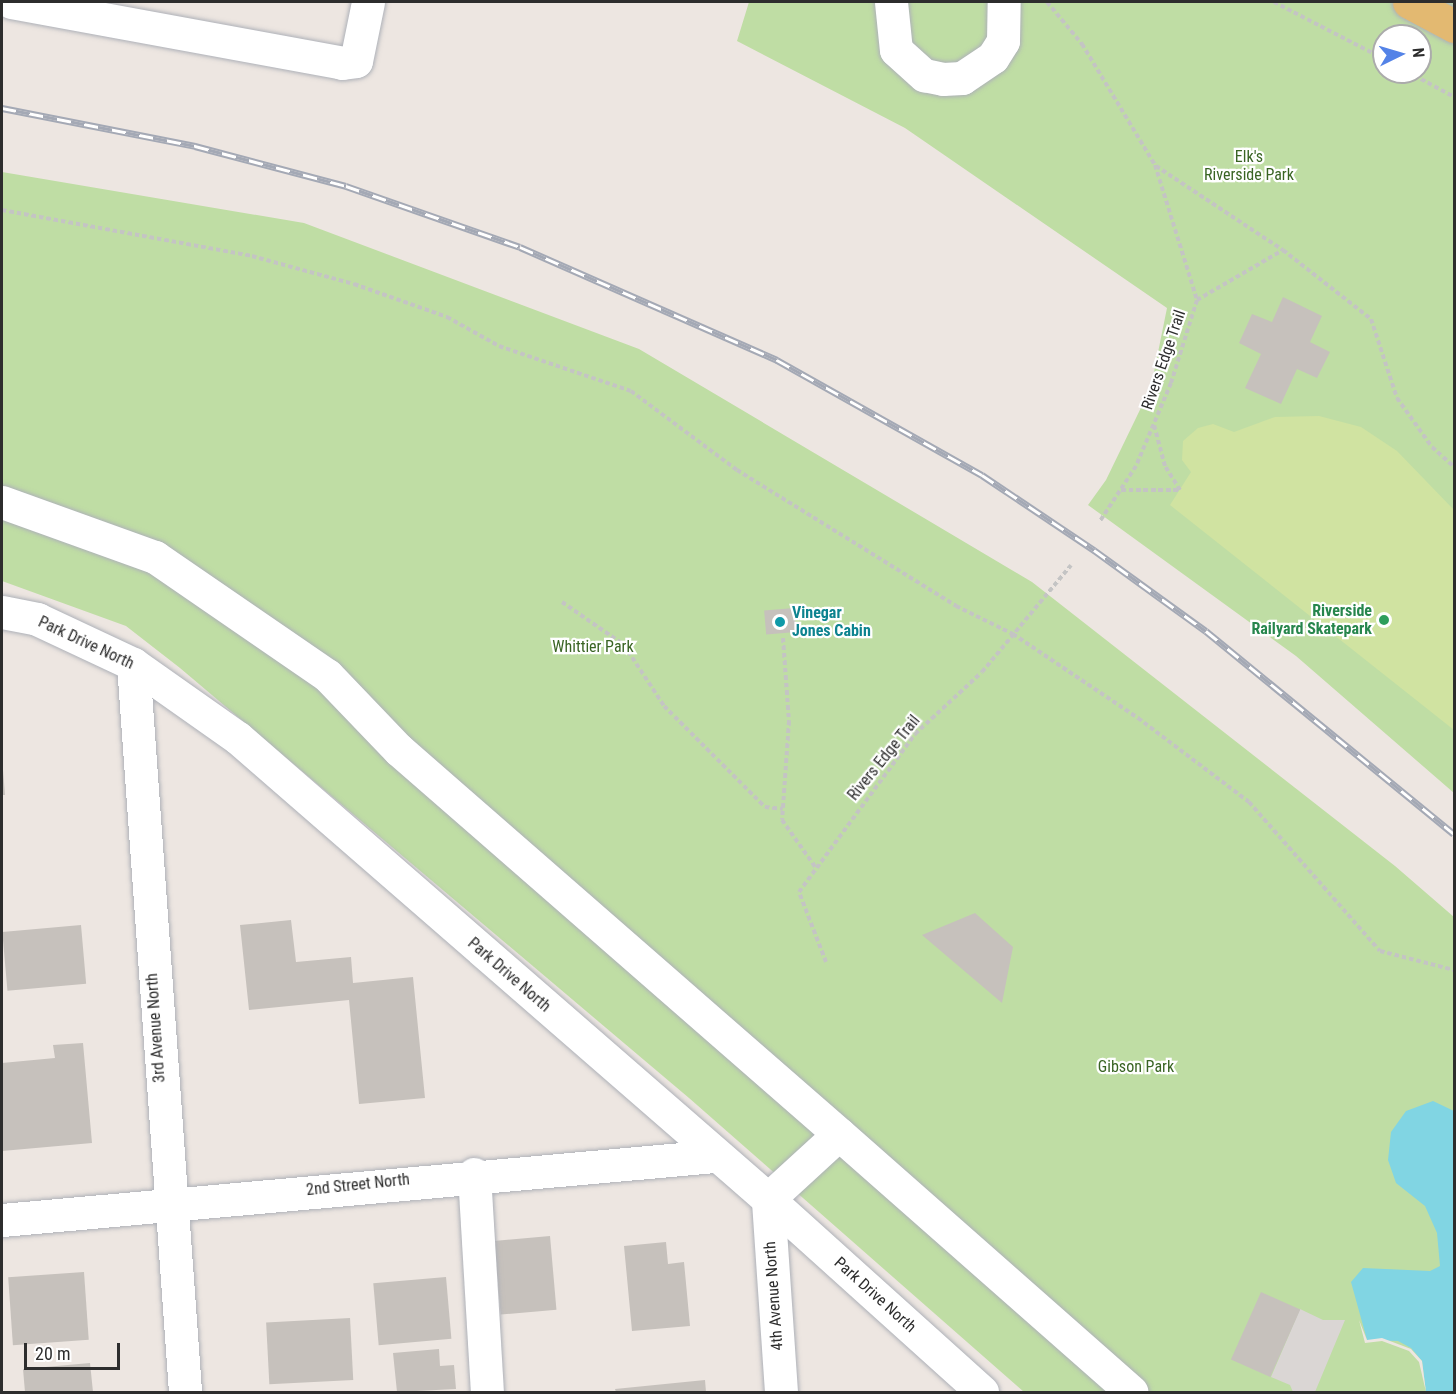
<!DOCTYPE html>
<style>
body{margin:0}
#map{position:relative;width:1456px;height:1394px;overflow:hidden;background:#ede6e1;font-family:"Roboto Condensed",sans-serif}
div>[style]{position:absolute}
.green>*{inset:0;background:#bfdda4}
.pitch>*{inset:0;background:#d0e3a1}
.plaza>*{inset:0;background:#dad6d4}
.water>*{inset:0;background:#81d5e3}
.pier>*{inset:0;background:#ede6e1}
.building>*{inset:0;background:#c6c1bc;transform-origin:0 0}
.path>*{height:4px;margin-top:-2px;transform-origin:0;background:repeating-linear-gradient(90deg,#c4c4c4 0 4.5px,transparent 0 7.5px)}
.roads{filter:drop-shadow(0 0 2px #aeb1b8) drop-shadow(0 0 2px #aeb1b8)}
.minor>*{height:33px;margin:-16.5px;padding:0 16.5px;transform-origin:16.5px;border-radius:16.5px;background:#fff}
.major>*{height:33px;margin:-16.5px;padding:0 16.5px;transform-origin:16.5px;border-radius:16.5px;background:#e3b971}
.rail>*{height:7px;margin-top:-3.5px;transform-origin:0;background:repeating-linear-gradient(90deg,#fff 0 14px,#a4a9b5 0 28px);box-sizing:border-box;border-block:2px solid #a4a9b5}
.dots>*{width:16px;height:16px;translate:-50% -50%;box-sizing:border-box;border:3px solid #fff;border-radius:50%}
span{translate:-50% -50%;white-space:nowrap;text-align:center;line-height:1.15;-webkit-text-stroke:4.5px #fff;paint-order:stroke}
.park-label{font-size:16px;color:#396423}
.street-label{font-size:16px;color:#2d2d2d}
.leisure-label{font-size:16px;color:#27864d;font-weight:700}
.right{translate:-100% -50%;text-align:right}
.culture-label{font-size:16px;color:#0d838f;font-weight:700}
.left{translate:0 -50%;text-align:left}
.frame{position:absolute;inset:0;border:3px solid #2d2d2d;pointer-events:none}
.north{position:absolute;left:1372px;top:24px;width:60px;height:60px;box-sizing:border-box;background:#fff;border:2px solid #ababab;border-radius:50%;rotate:85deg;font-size:16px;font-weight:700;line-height:24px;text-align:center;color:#2d2d2d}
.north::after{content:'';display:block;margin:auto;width:21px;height:27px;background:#5483e7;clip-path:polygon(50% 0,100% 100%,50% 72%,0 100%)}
.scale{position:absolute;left:24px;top:1343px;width:96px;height:27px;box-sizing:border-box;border:3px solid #2d2d2d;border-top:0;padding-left:8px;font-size:18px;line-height:21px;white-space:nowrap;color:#2d2d2d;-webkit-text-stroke:4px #fff;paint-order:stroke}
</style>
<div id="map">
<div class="green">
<i style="clip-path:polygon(evenodd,749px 2px,1454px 2px,1454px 793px,1296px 656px,1088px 505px,1106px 480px,1151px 387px,1167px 308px,905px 128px,737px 41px,749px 2px,1384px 36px,1420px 36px,1420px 72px,1384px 72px,1384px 36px)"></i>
<i style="clip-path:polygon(2px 172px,304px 223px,639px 349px,1032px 582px,1395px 866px,1454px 917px,1454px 1392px,1024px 1392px,689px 1098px,180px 668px,126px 626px,2px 581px)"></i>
</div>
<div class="pitch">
<i style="clip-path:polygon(1319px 416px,1361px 427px,1397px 451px,1454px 510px,1454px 730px,1170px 505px,1191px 472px,1182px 460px,1183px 441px,1198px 428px,1213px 424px,1234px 432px,1275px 417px)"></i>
</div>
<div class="plaza">
<i style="clip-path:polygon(1300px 1309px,1323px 1320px,1345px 1320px,1315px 1392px,1293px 1392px,1290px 1385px,1271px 1377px)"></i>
</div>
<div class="water">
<i style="clip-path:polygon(1433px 1101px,1454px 1111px,1454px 1392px,1426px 1392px,1422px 1361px,1411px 1348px,1398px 1341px,1367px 1340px,1351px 1282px,1363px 1268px,1430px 1271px,1440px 1266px,1437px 1233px,1425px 1206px,1396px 1183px,1388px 1160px,1391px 1132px,1406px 1111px)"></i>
</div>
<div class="pier">
<i style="clip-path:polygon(1359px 1320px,1367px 1340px,1382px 1338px,1411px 1349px,1422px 1361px,1426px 1392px,1419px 1362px,1409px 1351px,1382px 1341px,1365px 1343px)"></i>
</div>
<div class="building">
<i style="clip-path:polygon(1283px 297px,1322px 316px,1310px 342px,1330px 352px,1317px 378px,1297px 369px,1281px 404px,1245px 388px,1261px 354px,1239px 343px,1252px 314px,1272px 322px)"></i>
<i style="left:794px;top:608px;width:24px;height:30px;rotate:85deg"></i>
<i style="clip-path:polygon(2px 770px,3px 770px,5px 795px,2px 795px)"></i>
<i style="clip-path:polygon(975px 913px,1013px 947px,1002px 1003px,922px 935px)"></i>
<i style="clip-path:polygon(291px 920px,296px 962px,351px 957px,353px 983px,413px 977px,425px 1098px,359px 1104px,349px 1000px,249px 1010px,240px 925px)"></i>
<i style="left:81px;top:925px;width:59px;height:79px;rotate:85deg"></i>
<i style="clip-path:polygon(83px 1043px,92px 1143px,2px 1151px,2px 1063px,55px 1058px,53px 1045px)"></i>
<i style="left:550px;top:1236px;width:74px;height:56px;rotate:85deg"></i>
<i style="clip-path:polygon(666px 1242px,668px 1264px,684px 1262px,690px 1326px,632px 1331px,624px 1246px)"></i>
<i style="left:84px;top:1272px;width:68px;height:76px;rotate:86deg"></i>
<i style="left:446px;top:1277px;width:62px;height:73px;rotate:85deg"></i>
<i style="left:1261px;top:1292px;width:43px;height:74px;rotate:24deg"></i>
<i style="left:350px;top:1318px;width:62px;height:84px;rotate:87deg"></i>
<i style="clip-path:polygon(439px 1349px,440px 1366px,454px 1365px,456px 1389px,397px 1392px,393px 1353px)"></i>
<i style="clip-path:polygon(90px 1363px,93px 1392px,25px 1392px,23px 1369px)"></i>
<i style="clip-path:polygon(705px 1380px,706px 1392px,616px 1392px,615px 1389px)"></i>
</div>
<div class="path">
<i style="left:1047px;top:2px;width:55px;rotate:50.2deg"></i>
<i style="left:1082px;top:44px;width:141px;rotate:58.9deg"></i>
<i style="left:1155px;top:165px;width:141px;rotate:72.7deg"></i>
<i style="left:1197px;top:300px;width:87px;rotate:107.4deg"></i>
<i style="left:1171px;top:383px;width:90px;rotate:112.9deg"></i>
<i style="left:1136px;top:466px;width:66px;rotate:123.2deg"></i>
<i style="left:1274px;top:2px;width:124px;rotate:27.4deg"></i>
<i style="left:1408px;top:72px;width:52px;rotate:28.5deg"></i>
<i style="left:1156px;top:166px;width:152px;rotate:33.5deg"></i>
<i style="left:2px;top:210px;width:254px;rotate:10.4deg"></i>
<i style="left:252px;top:256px;width:106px;rotate:15.4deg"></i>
<i style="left:354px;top:284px;width:99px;rotate:19.5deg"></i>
<i style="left:447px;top:317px;width:60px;rotate:29.1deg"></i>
<i style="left:499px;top:346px;width:139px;rotate:18.8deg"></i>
<i style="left:631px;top:391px;width:132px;rotate:36.7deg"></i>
<i style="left:737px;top:470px;width:258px;rotate:31.8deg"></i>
<i style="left:956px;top:606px;width:64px;rotate:26.2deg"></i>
<i style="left:1013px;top:634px;width:151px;rotate:33.9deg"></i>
<i style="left:1138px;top:718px;width:139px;rotate:37.1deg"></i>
<i style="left:1249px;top:802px;width:198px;rotate:48.7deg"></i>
<i style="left:1380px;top:951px;width:76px;rotate:14.4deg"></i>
<i style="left:1197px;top:300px;width:99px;rotate:-30.2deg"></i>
<i style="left:1283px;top:250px;width:112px;rotate:38.1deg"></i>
<i style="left:1371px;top:319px;width:83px;rotate:71.8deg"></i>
<i style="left:1397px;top:398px;width:60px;rotate:54.5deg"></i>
<i style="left:1432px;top:447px;width:30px;rotate:42deg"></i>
<i style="left:1121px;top:490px;width:59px"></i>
<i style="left:1180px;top:490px;width:28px;rotate:-122deg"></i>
<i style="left:1165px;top:466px;width:42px;rotate:-105deg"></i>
<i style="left:562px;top:602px;width:75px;rotate:34.7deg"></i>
<i style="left:624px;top:645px;width:73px;rotate:56.7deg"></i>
<i style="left:664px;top:706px;width:143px;rotate:45deg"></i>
<i style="left:765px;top:807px;width:18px;rotate:6deg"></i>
<i style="left:783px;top:638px;width:83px;rotate:85.9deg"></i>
<i style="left:789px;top:721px;width:99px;rotate:94deg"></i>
<i style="left:782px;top:820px;width:59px;rotate:54.7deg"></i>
<i style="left:826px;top:962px;width:75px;rotate:-111.1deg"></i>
<i style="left:799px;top:892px;width:196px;rotate:-53.7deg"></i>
<i style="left:915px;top:734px;width:91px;rotate:-42.8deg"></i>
<i style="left:982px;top:672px;width:139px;rotate:-50.2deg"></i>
</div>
<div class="roads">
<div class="minor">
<i style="left:11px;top:2px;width:337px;rotate:10.4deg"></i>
<i style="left:342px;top:63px;width:14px;rotate:-8deg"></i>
<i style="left:356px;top:61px;width:60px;rotate:-78.5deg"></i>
<i style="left:891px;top:2px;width:48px;rotate:84.1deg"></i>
<i style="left:896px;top:50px;width:38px;rotate:42deg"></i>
<i style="left:924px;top:75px;width:19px;rotate:12deg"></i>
<i style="left:943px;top:79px;width:19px;rotate:-3deg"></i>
<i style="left:962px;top:78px;width:37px;rotate:-34deg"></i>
<i style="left:993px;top:57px;width:19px;rotate:-58deg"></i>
<i style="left:1003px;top:41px;width:39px;rotate:-89deg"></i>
<i style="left:2px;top:502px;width:163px;rotate:19.8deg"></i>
<i style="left:155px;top:557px;width:209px;rotate:34.5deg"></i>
<i style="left:327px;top:675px;width:104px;rotate:46.2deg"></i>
<i style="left:399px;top:750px;width:584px;rotate:41.11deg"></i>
<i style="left:2px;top:612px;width:36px;rotate:11deg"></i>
<i style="left:37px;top:619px;width:106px;rotate:25.1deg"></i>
<i style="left:133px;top:664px;width:128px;rotate:35.2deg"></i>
<i style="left:238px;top:738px;width:702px;rotate:41.02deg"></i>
<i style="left:768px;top:1199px;width:288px;rotate:42deg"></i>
<i style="left:133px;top:664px;width:730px;rotate:85.91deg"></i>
<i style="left:474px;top:1174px;width:218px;rotate:86.6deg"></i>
<i style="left:2px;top:1220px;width:716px;rotate:-5.13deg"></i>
<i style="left:781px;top:1392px;width:193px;rotate:-93.9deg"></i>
<i style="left:768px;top:1199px;width:96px;rotate:-42.5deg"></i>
<i style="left:839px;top:1134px;width:390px;rotate:41.4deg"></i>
</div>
<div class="major">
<i style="left:1409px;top:2px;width:51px;rotate:28.1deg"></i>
</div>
</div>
<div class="rail">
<i style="left:2px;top:108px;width:197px;rotate:11.1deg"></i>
<i style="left:195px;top:146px;width:156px;rotate:14.8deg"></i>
<i style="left:346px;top:186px;width:184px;rotate:19.3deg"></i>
<i style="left:520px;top:247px;width:281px;rotate:23.7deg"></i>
<i style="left:777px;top:360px;width:235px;rotate:29.3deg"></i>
<i style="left:982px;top:475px;width:135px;rotate:33.8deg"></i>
<i style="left:1094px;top:550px;width:138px;rotate:35.9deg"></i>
<i style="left:1206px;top:631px;width:320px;rotate:39.3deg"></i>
</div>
<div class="dots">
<i style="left:1384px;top:620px;background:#2e9e5b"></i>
<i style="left:780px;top:622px;background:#0f9aa8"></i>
</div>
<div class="park-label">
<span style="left:1249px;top:166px">Elk's<br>Riverside Park</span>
<span style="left:593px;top:647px">Whittier Park</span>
<span style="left:1136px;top:1067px">Gibson Park</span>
</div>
<div class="street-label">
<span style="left:1164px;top:360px;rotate:-71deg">Rivers Edge Trail</span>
<span style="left:86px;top:643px;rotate:25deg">Park Drive North</span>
<span style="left:884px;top:758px;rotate:-51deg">Rivers Edge Trail</span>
<span style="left:509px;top:975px;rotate:41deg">Park Drive North</span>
<span style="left:156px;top:1028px;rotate:-94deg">3rd Avenue North</span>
<span style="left:358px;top:1185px;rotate:-6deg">2nd Street North</span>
<span style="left:875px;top:1295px;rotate:42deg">Park Drive North</span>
<span style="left:774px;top:1296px;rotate:-94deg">4th Avenue North</span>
</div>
<div class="leisure-label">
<span class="right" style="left:1372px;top:620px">Riverside<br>Railyard Skatepark</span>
</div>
<div class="culture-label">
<span class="left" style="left:792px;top:622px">Vinegar<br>Jones Cabin</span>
</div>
<div class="frame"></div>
<div class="north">N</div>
<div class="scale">20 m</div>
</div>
